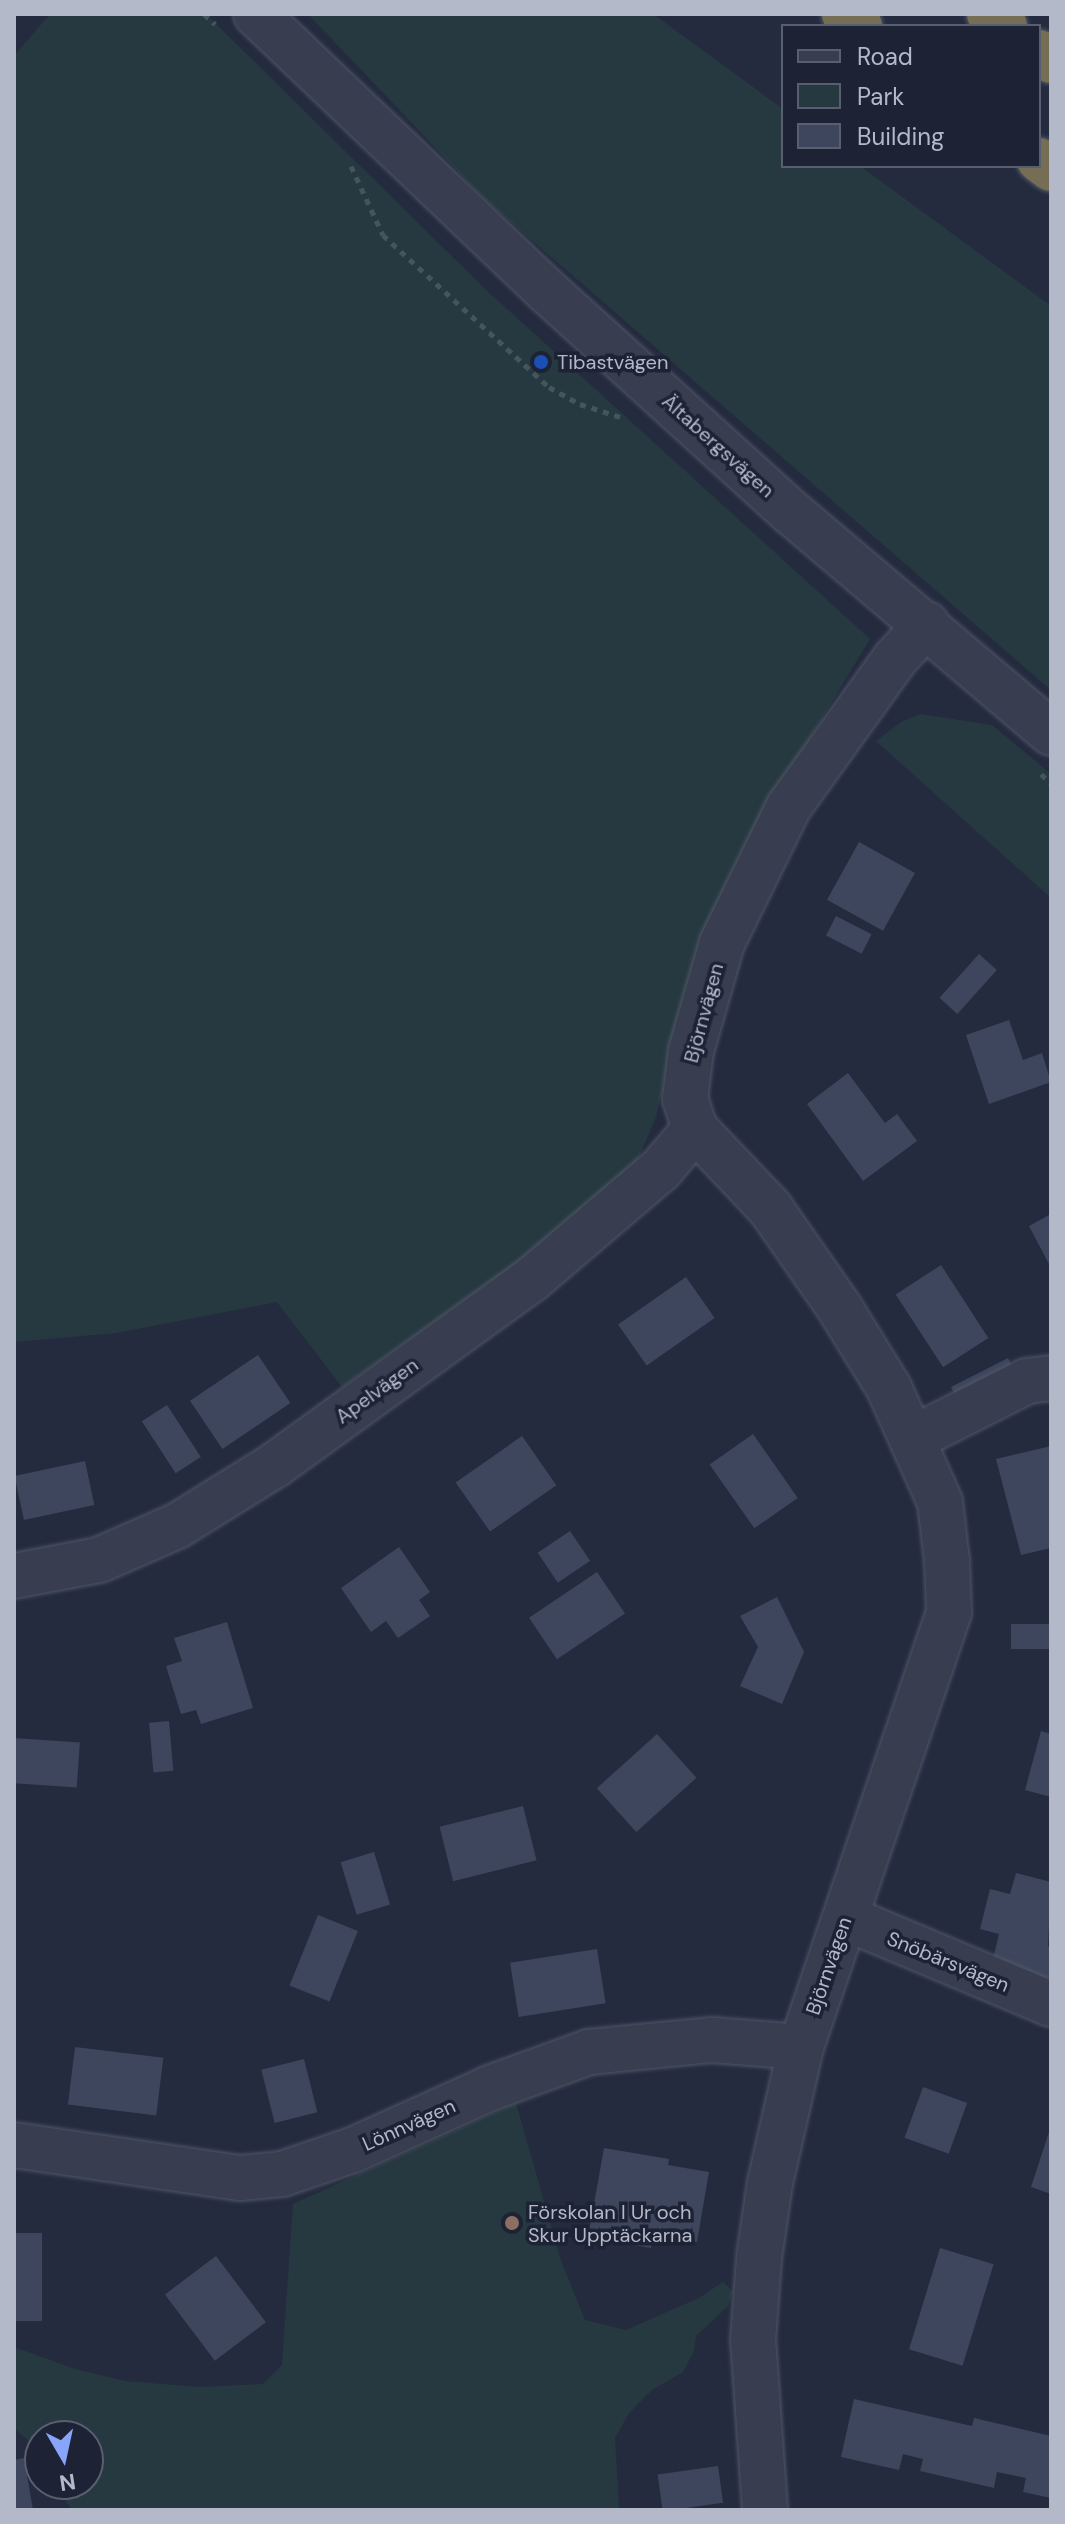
<!DOCTYPE html>
<meta charset="utf-8">
<style>
body{margin:0}
#map{position:relative;width:1065px;height:2524px;overflow:hidden;background:#242b3f;font-family:"DM Sans",sans-serif}
div>[style]{position:absolute}
.green>*{inset:0;background:#263940}
.building>*{inset:0;background:#3d465d;transform-origin:0 0}
.path>*{height:5px;margin-top:-2.5px;transform-origin:0;background:repeating-linear-gradient(90deg,#44565d 0 6px,transparent 0 12px)}
.roads{filter:drop-shadow(0 0 2px #505667) drop-shadow(0 0 2px #505667)}
.minor>*{height:44px;margin:-22px;padding:0 22px;transform-origin:22px;border-radius:22px;background:#383e4f}
.highway>*{height:44px;margin:-22px;padding:0 22px;transform-origin:22px;border-radius:22px;background:#756d54}
.dots>*{width:22px;height:22px;translate:-50% -50%;box-sizing:border-box;border:4px solid #1d2334;border-radius:50%}
span{translate:-50% -50%;white-space:nowrap;text-align:center;line-height:1.15;-webkit-text-stroke:7px #1d2334;paint-order:stroke}
.poi-label{font-size:20px;color:#b4b9ca}
.left{translate:0 -50%;text-align:left}
.street-label{font-size:20px;color:#b4b9ca}
.frame{position:absolute;inset:0;border:16px solid #b4b9ca;pointer-events:none}
.legend{position:absolute;left:781px;top:24px;width:260px;height:144px;box-sizing:border-box;background:#1d2334;border:2px solid #595f70;margin:0;padding:10px 14px;list-style:none;font-size:24px;color:#b4b9ca}
.legend li{display:flex;align-items:center;gap:16px;height:40px}
.legend b{width:40px;border:2px solid #595f70}
.north{position:absolute;left:24px;top:2420px;width:80px;height:80px;box-sizing:border-box;background:#1d2334;border:2px solid #595f70;border-radius:50%;rotate:171deg;font-size:22px;font-weight:700;line-height:32px;text-align:center;color:#b4b9ca}
.north::after{content:'';display:block;margin:auto;width:28px;height:36px;background:#88a4fb;clip-path:polygon(50% 0,100% 100%,50% 72%,0 100%)}
</style>
<div id="map">
<div class="green">
<i style="clip-path:polygon(50px 14px,206px 14px,484px 288px,870px 639px,742px 851px,693px 964px,656px 1117px,637px 1162px,589px 1212px,342px 1387px,277px 1302px,116px 1333px,14px 1342px,14px 56px)"></i>
<i style="clip-path:polygon(308px 14px,653px 14px,783px 109px,783px 166px,860px 166px,1051px 306px,1051px 690px,483px 198px)"></i>
<i style="clip-path:polygon(920px 714px,992px 725px,1051px 774px,1051px 898px,876px 741px,901px 722px)"></i>
<i style="clip-path:polygon(516px 2103px,561px 2261px,585px 2320px,626px 2330px,699px 2298px,723px 2282px,733px 2292px,728px 2306px,696px 2336px,694px 2351px,683px 2372px,652px 2390px,629px 2413px,615px 2438px,619px 2510px,72px 2510px,55px 2484px,88px 2484px,88px 2436px,40px 2436px,40px 2459px,30px 2442px,14px 2428px,14px 2347px,75px 2369px,125px 2381px,199px 2387px,263px 2384px,282px 2365px,293px 2204px)"></i>
</div>
<div class="building">
<i style="left:859px;top:842px;width:64px;height:66px;rotate:29deg"></i>
<i style="left:836px;top:916px;width:40px;height:22px;rotate:27deg"></i>
<i style="left:979px;top:954px;width:24px;height:59px;rotate:42deg"></i>
<i style="clip-path:polygon(1009px 1020px,1023px 1060px,1042px 1053px,1051px 1082px,989px 1104px,966px 1035px)"></i>
<i style="clip-path:polygon(848px 1073px,885px 1123px,897px 1114px,917px 1141px,863px 1181px,807px 1104px)"></i>
<i style="clip-path:polygon(1051px 1214px,1051px 1268px,1029px 1226px)"></i>
<i style="left:941px;top:1265px;width:87px;height:54px;rotate:57deg"></i>
<i style="left:686px;top:1277px;width:50px;height:83px;rotate:55deg"></i>
<i style="left:258px;top:1355px;width:58px;height:82px;rotate:56deg"></i>
<i style="left:1008px;top:1358px;width:25px;height:64px;rotate:63deg"></i>
<i style="left:167px;top:1405px;width:62px;height:30px;rotate:57deg"></i>
<i style="left:753px;top:1434px;width:78px;height:53px;rotate:55deg"></i>
<i style="left:522px;top:1436px;width:60px;height:81px;rotate:55deg"></i>
<i style="clip-path:polygon(1051px 1446px,1051px 1548px,1021px 1555px,996px 1459px)"></i>
<i style="left:85px;top:1461px;width:45px;height:72px;rotate:78deg"></i>
<i style="left:570px;top:1531px;width:36px;height:39px;rotate:56deg"></i>
<i style="clip-path:polygon(399px 1547px,430px 1592px,419px 1600px,430px 1616px,398px 1638px,386px 1621px,371px 1632px,341px 1588px)"></i>
<i style="left:597px;top:1572px;width:50px;height:82px;rotate:56deg"></i>
<i style="clip-path:polygon(777px 1597px,804px 1652px,782px 1704px,740px 1686px,758px 1647px,740px 1616px)"></i>
<i style="clip-path:polygon(227px 1622px,253px 1708px,201px 1724px,196px 1710px,181px 1714px,166px 1666px,182px 1661px,174px 1638px)"></i>
<i style="left:1051px;top:1624px;width:25px;height:40px;rotate:90deg"></i>
<i style="left:169px;top:1721px;width:50px;height:20px;rotate:85deg"></i>
<i style="clip-path:polygon(1041px 1731px,1051px 1734px,1051px 1797px,1025px 1790px)"></i>
<i style="left:657px;top:1734px;width:59px;height:81px;rotate:48deg"></i>
<i style="left:14px;top:1738px;width:66px;height:45px;rotate:4deg"></i>
<i style="left:523px;top:1806px;width:56px;height:86px;rotate:76deg"></i>
<i style="left:374px;top:1852px;width:55px;height:35px;rotate:73deg"></i>
<i style="clip-path:polygon(1016px 1873px,1051px 1882px,1048px 1946px,1051px 1947px,1051px 1979px,992px 1963px,999px 1934px,980px 1929px,990px 1889px,1010px 1894px)"></i>
<i style="left:318px;top:1915px;width:43px;height:76px;rotate:22deg"></i>
<i style="left:597px;top:1949px;width:55px;height:88px;rotate:81deg"></i>
<i style="left:75px;top:2047px;width:89px;height:58px;rotate:7deg"></i>
<i style="left:304px;top:2059px;width:55px;height:44px;rotate:76deg"></i>
<i style="left:923px;top:2087px;width:47px;height:54px;rotate:20deg"></i>
<i style="clip-path:polygon(1050px 2129px,1051px 2129px,1051px 2194px,1031px 2187px)"></i>
<i style="clip-path:polygon(604px 2148px,669px 2159px,668px 2165px,709px 2172px,697px 2242px,653px 2235px,651px 2248px,588px 2237px)"></i>
<i style="left:14px;top:2233px;width:28px;height:88px"></i>
<i style="left:940px;top:2248px;width:56px;height:106px;rotate:17deg"></i>
<i style="left:216px;top:2256px;width:83px;height:64px;rotate:53deg"></i>
<i style="clip-path:polygon(854px 2399px,972px 2426px,974px 2418px,1051px 2436px,1051px 2498px,1023px 2492px,1026px 2478px,997px 2472px,994px 2488px,920px 2471px,923px 2459px,903px 2454px,899px 2470px,841px 2457px)"></i>
<i style="clip-path:polygon(24px 2458px,33px 2510px,14px 2510px,14px 2460px)"></i>
<i style="left:718px;top:2466px;width:37px;height:61px;rotate:82deg"></i>
</div>
<div class="path">
<i style="left:204px;top:14px;width:15px;rotate:42deg"></i>
<i style="left:351px;top:166px;width:76px;rotate:65.1deg"></i>
<i style="left:383px;top:235px;width:225px;rotate:42.5deg"></i>
<i style="left:549px;top:387px;width:35px;rotate:29deg"></i>
<i style="left:580px;top:404px;width:42px;rotate:18deg"></i>
<i style="left:1041px;top:774px;width:13px;rotate:42deg"></i>
</div>
<div class="roads">
<div class="minor">
<i style="left:256px;top:14px;width:402px;rotate:43.6deg"></i>
<i style="left:547px;top:291px;width:331px;rotate:42.2deg"></i>
<i style="left:792px;top:513px;width:340px;rotate:40.3deg"></i>
<i style="left:912px;top:1439px;width:129px;rotate:-26.8deg"></i>
<i style="left:1027px;top:1381px;width:24px;rotate:-7deg"></i>
<i style="left:14px;top:1576px;width:86px;rotate:-10.7deg"></i>
<i style="left:99px;top:1560px;width:85px;rotate:-23.6deg"></i>
<i style="left:177px;top:1526px;width:115px;rotate:-31.9deg"></i>
<i style="left:275px;top:1465px;width:316px;rotate:-35.9deg"></i>
<i style="left:531px;top:1280px;width:171px;rotate:-40.5deg"></i>
<i style="left:661px;top:1169px;width:52px;rotate:-49.6deg"></i>
<i style="left:846px;top:1918px;width:222px;rotate:22.8deg"></i>
<i style="left:14px;top:2145px;width:228px;rotate:8.3deg"></i>
<i style="left:240px;top:2178px;width:42px;rotate:-5.4deg"></i>
<i style="left:282px;top:2174px;width:75px;rotate:-18.7deg"></i>
<i style="left:353px;top:2150px;width:150px;rotate:-24.3deg"></i>
<i style="left:490px;top:2088px;width:105px;rotate:-20deg"></i>
<i style="left:589px;top:2052px;width:124px;rotate:-5.6deg"></i>
<i style="left:712px;top:2040px;width:89px;rotate:4.5deg"></i>
<i style="left:765px;top:2510px;width:170px;rotate:-94deg"></i>
<i style="left:753px;top:2340px;width:82px;rotate:-85.8deg"></i>
<i style="left:759px;top:2258px;width:76px;rotate:-81.7deg"></i>
<i style="left:770px;top:2183px;width:139px;rotate:-77.2deg"></i>
<i style="left:801px;top:2047px;width:459px;rotate:-71.2deg"></i>
<i style="left:949px;top:1612px;width:51px;rotate:-92.2deg"></i>
<i style="left:947px;top:1561px;width:59px;rotate:-96.8deg"></i>
<i style="left:940px;top:1502px;width:125px;rotate:-114.1deg"></i>
<i style="left:889px;top:1388px;width:95px;rotate:-121.7deg"></i>
<i style="left:839px;top:1307px;width:121px;rotate:-124.9deg"></i>
<i style="left:770px;top:1208px;width:109px;rotate:-133.5deg"></i>
<i style="left:695px;top:1129px;width:32px;rotate:-108deg"></i>
<i style="left:685px;top:1099px;width:48px;rotate:-82.9deg"></i>
<i style="left:691px;top:1051px;width:112px;rotate:-74deg"></i>
<i style="left:722px;top:943px;width:150px;rotate:-63.9deg"></i>
<i style="left:788px;top:808px;width:183px;rotate:-54.3deg"></i>
<i style="left:895px;top:659px;width:47px;rotate:-47.6deg"></i>
</div>
<div class="highway">
<i style="left:844px;top:14px;width:20px;rotate:37deg"></i>
<i style="left:989px;top:14px;width:20px;rotate:37deg"></i>
<i style="left:1039px;top:52px;width:15px;rotate:37deg"></i>
<i style="left:1039px;top:160px;width:15px;rotate:37deg"></i>
</div>
</div>
<div class="dots">
<i style="left:541px;top:362px;background:#1a4fb4"></i>
<i style="left:512px;top:2223px;background:#8d6e63"></i>
</div>
<div class="poi-label">
<span class="left" style="left:557px;top:362px">Tibastvägen</span>
<span class="left" style="left:528px;top:2224px">Förskolan I Ur och<br>Skur Upptäckarna</span>
</div>
<div class="street-label">
<span style="left:718px;top:446px;rotate:42deg">Ältabergsvägen</span>
<span style="left:704px;top:1013px;rotate:-75deg">Björnvägen</span>
<span style="left:377px;top:1391px;rotate:-36deg">Apelvägen</span>
<span style="left:948px;top:1962px;rotate:22deg">Snöbärsvägen</span>
<span style="left:829px;top:1966px;rotate:-71deg">Björnvägen</span>
<span style="left:409px;top:2125px;rotate:-24deg">Lönnvägen</span>
</div>
<div class="frame"></div>
<ul class="legend">
<li><b style="height:10px;background:#383e4f"></b>Road</li>
<li><b style="height:22px;background:#263940"></b>Park</li>
<li><b style="height:22px;background:#3d465d"></b>Building</li>
</ul>
<div class="north">N</div>
</div>
